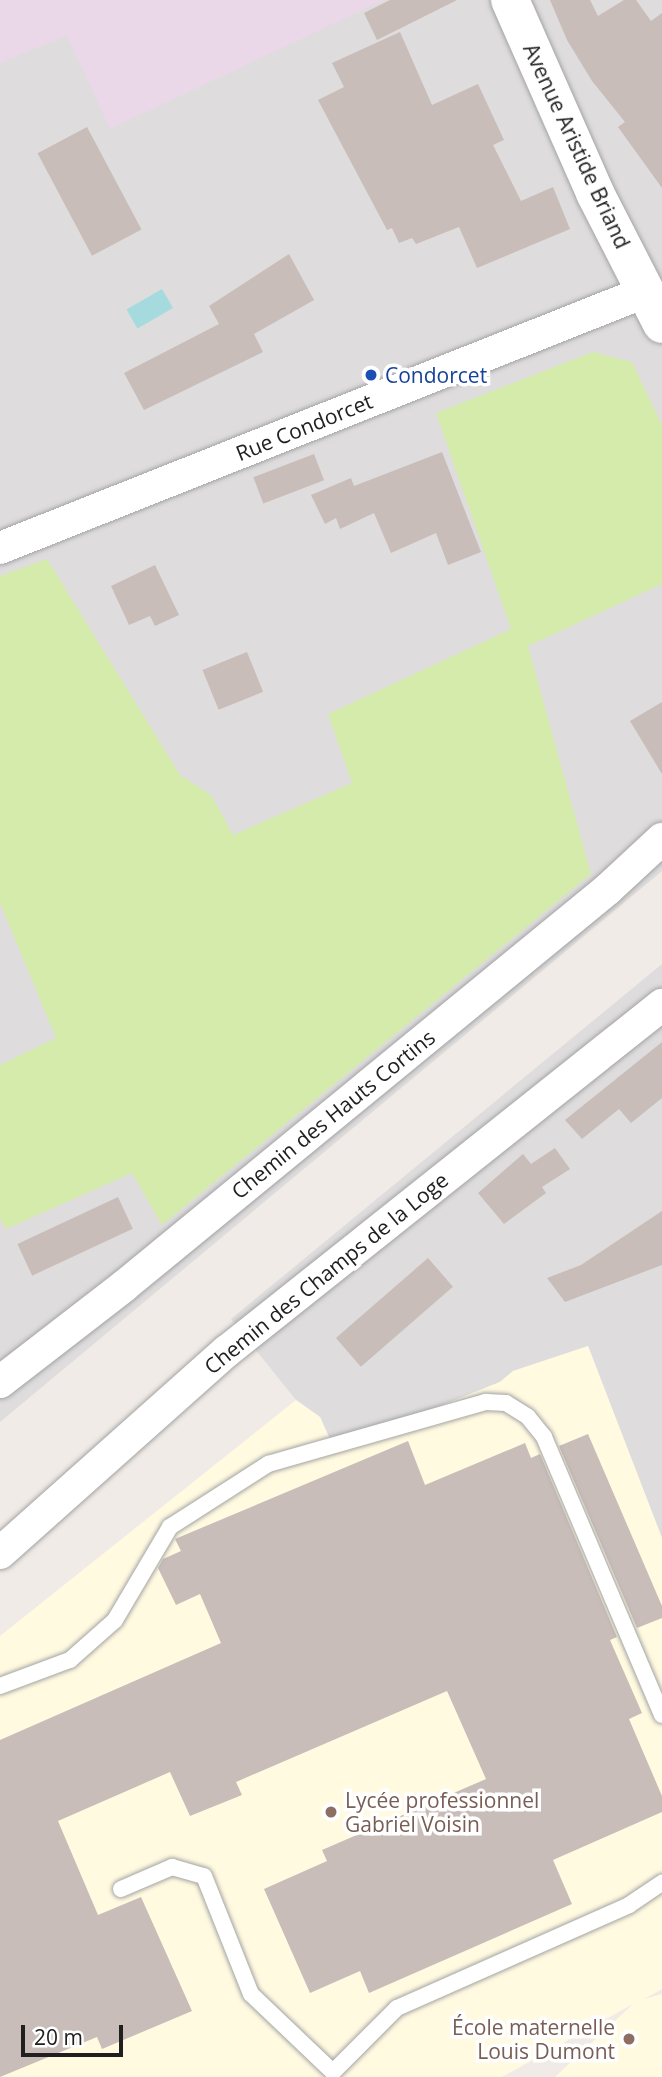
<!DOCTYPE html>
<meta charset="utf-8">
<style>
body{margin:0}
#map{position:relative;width:662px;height:2077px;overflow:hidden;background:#f0ebe6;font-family:"Open Sans",sans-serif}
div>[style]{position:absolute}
.residential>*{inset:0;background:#dedcdd}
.industrial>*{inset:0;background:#ead8e9}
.education>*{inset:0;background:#fffae0}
.grass>*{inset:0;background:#d4ebab}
.water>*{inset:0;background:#a5dbdf;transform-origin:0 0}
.building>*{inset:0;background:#c8bdb9;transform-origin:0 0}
.roads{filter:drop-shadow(0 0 2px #a4a4a4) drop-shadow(0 0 2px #a4a4a4)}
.service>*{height:16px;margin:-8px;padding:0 8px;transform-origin:8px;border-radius:8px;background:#fff}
.minor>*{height:32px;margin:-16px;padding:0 16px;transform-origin:16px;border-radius:16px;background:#fff}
.tertiary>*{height:38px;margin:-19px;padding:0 19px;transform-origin:19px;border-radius:19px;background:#fff}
.dots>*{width:19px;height:19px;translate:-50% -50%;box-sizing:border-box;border:4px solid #fff;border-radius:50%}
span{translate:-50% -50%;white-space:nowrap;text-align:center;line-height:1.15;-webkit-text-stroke:7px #fff;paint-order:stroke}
.street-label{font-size:21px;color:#202020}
.transit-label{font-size:21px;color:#164399}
.left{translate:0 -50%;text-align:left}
.education-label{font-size:21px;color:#785e54}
.right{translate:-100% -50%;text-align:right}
.scale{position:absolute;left:21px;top:2025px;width:102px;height:32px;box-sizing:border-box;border:4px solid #202020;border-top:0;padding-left:9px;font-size:21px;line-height:24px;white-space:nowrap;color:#202020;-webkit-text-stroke:5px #fff;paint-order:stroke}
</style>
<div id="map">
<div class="residential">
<i style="clip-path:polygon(0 0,662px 0,662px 871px,0 1422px)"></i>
<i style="clip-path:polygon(662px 964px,662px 1538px,588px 1346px,513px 1371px,500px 1382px,334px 1448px,320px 1417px,296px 1400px,231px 1319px)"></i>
</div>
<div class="industrial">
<i style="clip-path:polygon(0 0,384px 0,110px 129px,67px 36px,0 63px)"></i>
</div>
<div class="education">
<i style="clip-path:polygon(588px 1346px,662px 1538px,662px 1989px,644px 1999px,662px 1994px,662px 2077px,555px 2077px,633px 2004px,502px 2077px,0 2077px,0 1636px,296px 1400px,320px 1417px,334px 1448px,500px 1382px,513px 1371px)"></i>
</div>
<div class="grass">
<i style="clip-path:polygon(593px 352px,632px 362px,662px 425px,662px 584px,528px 646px,591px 874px,162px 1225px,132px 1173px,6px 1229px,0 1219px,0 1065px,56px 1038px,0 903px,0 576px,47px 559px,180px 775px,211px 795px,233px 835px,352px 783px,328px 714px,511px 629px,436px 413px)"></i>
</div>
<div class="water">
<i style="left:162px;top:289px;width:22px;height:41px;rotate:60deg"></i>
</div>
<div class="building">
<i style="clip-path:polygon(390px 0,457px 0,377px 40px,364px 13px)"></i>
<i style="clip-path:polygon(550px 0,590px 0,598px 16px,624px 0,636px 0,651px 21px,662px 13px,662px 188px,618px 127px,625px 122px,592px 81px,567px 40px)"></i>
<i style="clip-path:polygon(400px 32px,432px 105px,478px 84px,504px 140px,493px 145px,521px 201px,553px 187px,570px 229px,477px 268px,459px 227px,416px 244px,412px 238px,399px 243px,392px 228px,387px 230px,318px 100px,344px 87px,332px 63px)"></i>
<i style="left:87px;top:127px;width:116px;height:56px;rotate:62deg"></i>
<i style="clip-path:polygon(289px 254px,314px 300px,254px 334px,263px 352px,144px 410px,124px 373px,219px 324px,209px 306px)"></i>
<i style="clip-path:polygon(442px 452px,481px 552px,448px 565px,436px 533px,391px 553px,374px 513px,340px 529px,336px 518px,325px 524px,311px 495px,351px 478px,354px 486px)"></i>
<i style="left:314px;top:454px;width:28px;height:65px;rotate:69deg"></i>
<i style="clip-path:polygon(155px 565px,179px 615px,155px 626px,150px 616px,129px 625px,111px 586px)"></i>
<i style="left:247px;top:652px;width:43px;height:48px;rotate:68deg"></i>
<i style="clip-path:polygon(662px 702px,662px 774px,630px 721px)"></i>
<i style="clip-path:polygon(662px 1042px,662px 1098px,631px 1123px,619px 1109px,582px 1139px,565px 1120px)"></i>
<i style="clip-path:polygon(555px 1148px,570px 1169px,542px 1187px,546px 1193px,504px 1224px,478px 1193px,523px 1154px,531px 1164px)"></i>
<i style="left:118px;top:1197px;width:35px;height:111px;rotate:65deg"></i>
<i style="clip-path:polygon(662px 1211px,662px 1265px,565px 1302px,547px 1278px,581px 1265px)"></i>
<i style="left:428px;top:1258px;width:38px;height:122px;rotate:49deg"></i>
<i style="clip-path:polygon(588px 1434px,662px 1606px,662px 1618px,637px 1628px,559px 1446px)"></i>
<i style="clip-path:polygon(408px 1441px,425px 1485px,525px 1443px,531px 1458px,540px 1454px,617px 1637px,610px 1640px,642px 1713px,629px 1719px,662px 1796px,662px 1812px,553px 1860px,572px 1904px,369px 1993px,360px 1971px,310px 1993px,264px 1889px,327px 1861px,322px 1850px,486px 1779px,447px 1691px,236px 1782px,242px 1795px,190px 1816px,170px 1772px,58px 1821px,98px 1915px,141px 1897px,192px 2011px,102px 2049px,97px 2037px,0 2077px,0 1740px,221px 1643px,200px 1594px,176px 1605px,158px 1568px,163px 1559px,181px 1551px,175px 1539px)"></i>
</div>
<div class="roads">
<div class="service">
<i style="left:0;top:1686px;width:75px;rotate:-20.4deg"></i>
<i style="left:70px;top:1660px;width:60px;rotate:-41.6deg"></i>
<i style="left:115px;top:1620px;width:108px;rotate:-59.4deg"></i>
<i style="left:170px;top:1527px;width:117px;rotate:-32.7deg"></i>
<i style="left:268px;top:1464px;width:227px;rotate:-15.9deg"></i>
<i style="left:486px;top:1402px;width:20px;rotate:3deg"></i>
<i style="left:506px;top:1403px;width:26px;rotate:32deg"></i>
<i style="left:528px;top:1417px;width:26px;rotate:51deg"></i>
<i style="left:544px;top:1437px;width:302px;rotate:67deg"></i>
<i style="left:121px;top:1889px;width:56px;rotate:-23.3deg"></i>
<i style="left:172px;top:1867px;width:33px;rotate:16deg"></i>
<i style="left:204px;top:1876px;width:127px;rotate:68.3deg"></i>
<i style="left:251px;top:1994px;width:113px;rotate:43.6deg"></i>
<i style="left:333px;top:2072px;width:91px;rotate:-45deg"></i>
<i style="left:397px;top:2008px;width:254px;rotate:-23.9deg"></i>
<i style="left:629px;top:1905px;width:40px;rotate:-34deg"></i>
</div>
<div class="minor">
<i style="left:0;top:548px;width:696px;rotate:-21.66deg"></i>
<i style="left:0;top:1382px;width:157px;rotate:-37.7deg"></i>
<i style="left:124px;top:1286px;width:626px;rotate:-39.36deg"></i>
<i style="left:608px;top:889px;width:74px;rotate:-42.8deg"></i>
<i style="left:0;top:1553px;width:304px;rotate:-41.7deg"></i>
<i style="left:227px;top:1351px;width:556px;rotate:-38.5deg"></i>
</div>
<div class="tertiary">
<i style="left:510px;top:0;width:211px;rotate:66.2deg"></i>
<i style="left:595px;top:193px;width:147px;rotate:62.9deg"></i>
</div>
</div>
<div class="dots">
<i style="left:371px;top:375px;background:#1a4fb4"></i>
<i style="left:331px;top:1812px;background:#8d6e63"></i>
<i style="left:629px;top:2039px;background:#8d6e63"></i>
</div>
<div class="street-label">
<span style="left:577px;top:146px;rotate:65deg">Avenue Aristide Briand</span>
<span style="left:304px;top:427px;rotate:-22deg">Rue Condorcet</span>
<span style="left:333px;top:1114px;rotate:-39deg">Chemin des Hauts Cortins</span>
<span style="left:326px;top:1273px;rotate:-39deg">Chemin des Champs de la Loge</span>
</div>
<div class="transit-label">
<span class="left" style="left:385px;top:375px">Condorcet</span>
</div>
<div class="education-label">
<span class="left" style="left:345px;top:1812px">Lycée professionnel<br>Gabriel Voisin</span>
<span class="right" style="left:615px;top:2039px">École maternelle<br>Louis Dumont</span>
</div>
<div class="scale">20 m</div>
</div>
